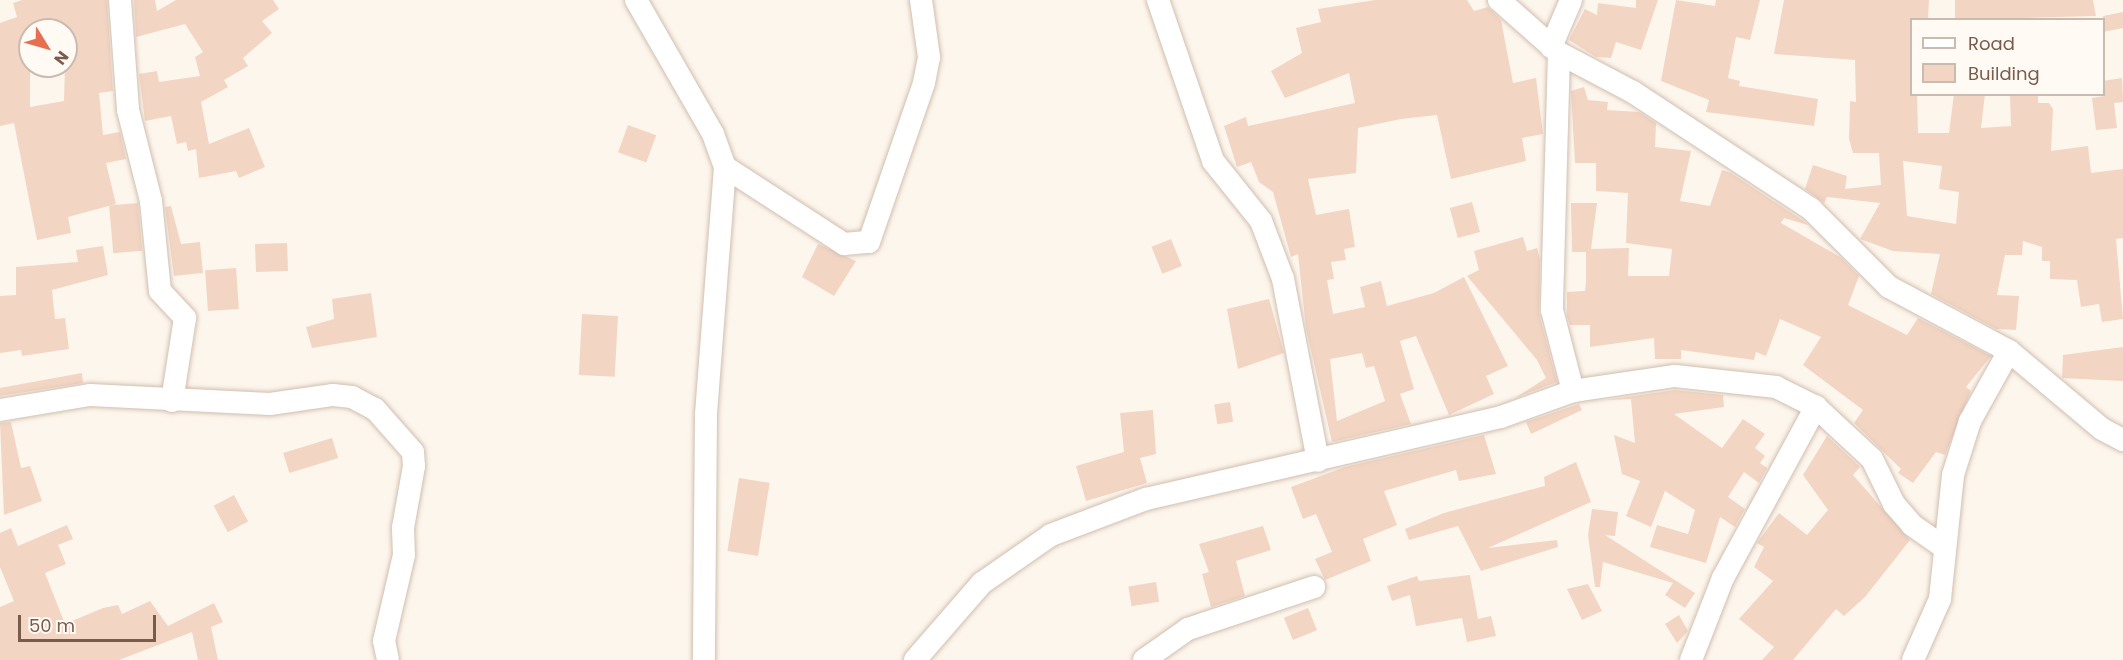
<!DOCTYPE html>
<style>
body{margin:0}
#map{position:relative;width:2123px;height:660px;overflow:hidden;background:#fdf6ec;font-family:Poppins,sans-serif}
div>[style]{position:absolute}
.building>*{inset:0;background:#f3d5c3;transform-origin:0 0}
.roads{filter:drop-shadow(0 0 2px #d1beb0) drop-shadow(0 0 2px #d1beb0)}
.minor>*{height:22px;margin:-11px;padding:0 11px;transform-origin:11px;border-radius:11px;background:#fff}
span{translate:-50% -50%;white-space:nowrap;text-align:center;line-height:1.15;-webkit-text-stroke:5px #fffaf3;paint-order:stroke}
.legend{position:absolute;left:1910px;top:18px;width:195px;height:78px;box-sizing:border-box;background:#fffaf3;border:2px solid #cabbb1;margin:0;padding:8px 10px;list-style:none;font-size:18px;color:#7a5c4d}
.legend li{display:flex;align-items:center;gap:12px;height:30px}
.legend b{width:30px;border:2px solid #cabbb1}
.north{position:absolute;left:18px;top:18px;width:60px;height:60px;box-sizing:border-box;background:#fffaf3;border:2px solid #cabbb1;border-radius:50%;rotate:127deg;font-size:16px;font-weight:700;line-height:24px;text-align:center;color:#7a5c4d}
.north::after{content:'';display:block;margin:auto;width:21px;height:27px;background:#e76f51;clip-path:polygon(50% 0,100% 100%,50% 72%,0 100%)}
.scale{position:absolute;left:18px;top:615px;width:138px;height:27px;box-sizing:border-box;border:3px solid #7a5c4d;border-top:0;padding-left:8px;font-size:18px;line-height:21px;white-space:nowrap;color:#7a5c4d;-webkit-text-stroke:4px #fffaf3;paint-order:stroke}
</style>
<div id="map">
<div class="building">
<i style="clip-path:polygon(evenodd,22px 0,107px 0,113px 91px,99px 93px,103px 135px,120px 132px,126px 159px,106px 163px,116px 204px,68px 217px,71px 233px,37px 240px,14px 123px,0 126px,0 23px,17px 17px,13px 3px,22px 0,30px 30px,66px 30px,64px 101px,30px 107px,30px 30px)"></i>
<i style="clip-path:polygon(134px 0,155px 0,157px 11px,176px 0,273px 0,279px 9px,262px 21px,272px 33px,243px 58px,248px 66px,224px 80px,228px 87px,201px 102px,209px 144px,249px 128px,265px 167px,239px 178px,236px 171px,199px 178px,196px 149px,188px 151px,186px 142px,177px 144px,171px 116px,145px 121px,139px 74px,157px 71px,159px 82px,200px 76px,195px 57px,203px 52px,185px 24px,136px 37px)"></i>
<i style="clip-path:polygon(evenodd,1375px 0,1467px 0,1474px 11px,1488px 7px,1501px 20px,1513px 83px,1536px 78px,1543px 134px,1522px 138px,1526px 161px,1451px 179px,1437px 115px,1401px 119px,1358px 128px,1356px 173px,1308px 179px,1316px 215px,1349px 209px,1355px 247px,1344px 249px,1346px 260px,1331px 262px,1334px 279px,1327px 280px,1333px 314px,1365px 307px,1360px 287px,1381px 281px,1387px 306px,1434px 293px,1464px 277px,1508px 366px,1486px 376px,1494px 394px,1449px 415px,1416px 336px,1400px 341px,1414px 389px,1400px 394px,1411px 424px,1332px 442px,1306px 328px,1298px 254px,1291px 257px,1273px 192px,1259px 182px,1251px 162px,1237px 167px,1224px 126px,1246px 117px,1248px 126px,1355px 103px,1349px 73px,1285px 98px,1271px 71px,1302px 53px,1296px 28px,1321px 22px,1318px 9px,1375px 0,1362px 353px,1366px 368px,1374px 366px,1385px 401px,1337px 421px,1330px 359px,1362px 353px)"></i>
<i style="clip-path:polygon(1636px 0,1658px 0,1641px 50px,1616px 42px,1611px 58px,1596px 57px,1569px 40px,1585px 9px,1597px 15px,1598px 3px,1636px 8px)"></i>
<i style="clip-path:polygon(1676px 0,1715px 6px,1716px 0,1760px 0,1750px 40px,1736px 37px,1728px 78px,1740px 81px,1739px 86px,1818px 99px,1814px 126px,1706px 112px,1709px 100px,1661px 81px)"></i>
<i style="clip-path:polygon(evenodd,1784px 0,1929px 0,1928px 20px,1911px 20px,1911px 94px,1917px 94px,1918px 133px,1949px 133px,1954px 94px,1985px 94px,1981px 128px,2011px 126px,2010px 94px,2038px 94px,2038px 103px,2049px 103px,2053px 109px,2051px 151px,2088px 146px,2091px 173px,2123px 169px,2123px 238px,2116px 239px,2123px 319px,2102px 322px,2099px 304px,2081px 307px,2077px 280px,2050px 279px,2050px 261px,2042px 261px,2042px 247px,2023px 241px,2022px 255px,2005px 255px,1997px 295px,2019px 296px,2016px 330px,1996px 329px,1931px 294px,1940px 254px,1893px 251px,1860px 239px,1880px 203px,1827px 197px,1824px 203px,1805px 189px,1813px 165px,1847px 176px,1845px 189px,1881px 185px,1879px 153px,1853px 153px,1849px 139px,1850px 101px,1856px 102px,1855px 60px,1774px 54px,1784px 0,1903px 161px,1942px 166px,1939px 189px,1959px 192px,1956px 224px,1907px 216px,1903px 161px)"></i>
<i style="clip-path:polygon(1955px 0,2093px 0,2096px 16px,1955px 20px)"></i>
<i style="clip-path:polygon(2123px 12px,2123px 28px,2103px 32px,2103px 16px)"></i>
<i style="clip-path:polygon(2122px 78px,2123px 102px,2114px 103px,2117px 128px,2096px 130px,2092px 98px,2104px 96px,2103px 81px)"></i>
<i style="clip-path:polygon(1584px 87px,1588px 100px,1608px 102px,1607px 110px,1639px 112px,1656px 123px,1655px 147px,1691px 151px,1680px 201px,1710px 206px,1722px 170px,1731px 173px,1802px 220px,1808px 225px,1784px 218px,1781px 223px,1840px 257px,1859px 276px,1848px 305px,1907px 335px,1918px 318px,1991px 356px,1966px 387px,1971px 391px,1945px 455px,1936px 452px,1913px 483px,1898px 473px,1901px 469px,1854px 423px,1863px 410px,1803px 365px,1821px 337px,1780px 319px,1766px 356px,1756px 352px,1754px 360px,1681px 350px,1681px 359px,1655px 359px,1654px 338px,1590px 347px,1590px 325px,1570px 325px,1567px 316px,1567px 292px,1585px 291px,1586px 281px,1586px 252px,1572px 252px,1571px 203px,1597px 203px,1591px 249px,1629px 248px,1628px 276px,1669px 276px,1672px 249px,1626px 243px,1628px 193px,1596px 191px,1596px 163px,1575px 163px,1571px 91px)"></i>
<i style="left:628px;top:125px;width:30px;height:29px;rotate:20deg"></i>
<i style="left:1472px;top:202px;width:31px;height:23px;rotate:75deg"></i>
<i style="left:138px;top:203px;width:48px;height:29px;rotate:85deg"></i>
<i style="clip-path:polygon(171px 206px,181px 244px,200px 242px,203px 273px,174px 276px,165px 207px)"></i>
<i style="clip-path:polygon(1523px 237px,1527px 251px,1537px 248px,1540px 259px,1539px 313px,1557px 382px,1515px 398px,1546px 378px,1537px 360px,1467px 276px,1479px 270px,1474px 251px)"></i>
<i style="left:1171px;top:239px;width:29px;height:21px;rotate:68deg"></i>
<i style="left:287px;top:243px;width:28px;height:32px;rotate:88deg"></i>
<i style="clip-path:polygon(818px 244px,856px 261px,834px 296px,802px 277px)"></i>
<i style="clip-path:polygon(103px 246px,108px 275px,52px 290px,55px 319px,65px 318px,69px 349px,22px 356px,21px 350px,0 353px,0 296px,16px 295px,16px 267px,78px 262px,76px 250px)"></i>
<i style="left:236px;top:268px;width:41px;height:31px;rotate:86deg"></i>
<i style="clip-path:polygon(371px 293px,377px 337px,312px 348px,306px 327px,334px 319px,332px 299px)"></i>
<i style="clip-path:polygon(1269px 299px,1284px 353px,1238px 369px,1227px 309px)"></i>
<i style="left:582px;top:314px;width:36px;height:61px;rotate:3deg"></i>
<i style="clip-path:polygon(2123px 347px,2123px 381px,2062px 378px,2063px 355px)"></i>
<i style="clip-path:polygon(82px 373px,83px 383px,0 396px,0 388px)"></i>
<i style="clip-path:polygon(1675px 390px,1723px 395px,1724px 407px,1674px 414px,1722px 448px,1743px 419px,1765px 434px,1755px 448px,1765px 456px,1760px 463px,1767px 468px,1759px 483px,1744px 472px,1728px 497px,1745px 509px,1735px 527px,1720px 517px,1706px 563px,1650px 547px,1657px 525px,1688px 534px,1695px 510px,1665px 491px,1651px 527px,1626px 516px,1640px 481px,1622px 474px,1614px 435px,1635px 443px,1631px 399px,1607px 400px)"></i>
<i style="left:1230px;top:402px;width:20px;height:16px;rotate:81deg"></i>
<i style="clip-path:polygon(1579px 404px,1582px 410px,1531px 434px,1526px 422px)"></i>
<i style="clip-path:polygon(1153px 410px,1156px 454px,1140px 458px,1147px 483px,1086px 501px,1076px 466px,1124px 452px,1120px 413px)"></i>
<i style="clip-path:polygon(11px 422px,21px 468px,30px 466px,42px 501px,4px 515px,0 423px)"></i>
<i style="clip-path:polygon(1484px 435px,1496px 474px,1459px 481px,1456px 470px,1384px 491px,1397px 525px,1363px 539px,1371px 561px,1325px 580px,1315px 559px,1332px 552px,1316px 514px,1303px 519px,1291px 487px,1345px 467px)"></i>
<i style="clip-path:polygon(1827px 436px,1860px 467px,1853px 475px,1910px 540px,1865px 597px,1844px 616px,1836px 609px,1793px 660px,1762px 660px,1774px 647px,1739px 619px,1773px 581px,1754px 567px,1764px 547px,1757px 543px,1779px 513px,1807px 535px,1828px 510px,1803px 475px)"></i>
<i style="left:332px;top:438px;width:21px;height:51px;rotate:73deg"></i>
<i style="clip-path:polygon(1576px 462px,1591px 502px,1488px 548px,1557px 540px,1558px 547px,1481px 571px,1458px 526px,1409px 540px,1405px 529px,1444px 513px,1545px 486px,1544px 477px)"></i>
<i style="left:739px;top:478px;width:31px;height:74px;rotate:9deg"></i>
<i style="left:234px;top:495px;width:30px;height:23px;rotate:62deg"></i>
<i style="clip-path:polygon(1592px 509px,1618px 512px,1615px 536px,1605px 535px,1695px 593px,1685px 608px,1665px 595px,1673px 583px,1603px 562px,1600px 587px,1595px 587px,1588px 535px)"></i>
<i style="clip-path:polygon(67px 525px,73px 539px,58px 545px,66px 564px,45px 573px,65px 624px,103px 608px,118px 605px,122px 614px,150px 601px,168px 626px,214px 603px,223px 622px,211px 627px,218px 660px,198px 660px,192px 632px,119px 660px,0 660px,0 607px,14px 601px,0 567px,0 533px,11px 528px,18px 546px)"></i>
<i style="clip-path:polygon(1263px 526px,1271px 550px,1236px 561px,1245px 596px,1211px 607px,1202px 574px,1209px 572px,1199px 544px)"></i>
<i style="clip-path:polygon(1470px 575px,1478px 619px,1491px 616px,1496px 636px,1467px 642px,1462px 618px,1416px 626px,1410px 595px,1392px 601px,1387px 586px,1417px 576px,1419px 581px)"></i>
<i style="left:1156px;top:582px;width:20px;height:28px;rotate:81deg"></i>
<i style="clip-path:polygon(1588px 584px,1602px 611px,1582px 620px,1567px 589px)"></i>
<i style="left:1308px;top:608px;width:24px;height:26px;rotate:68deg"></i>
<i style="clip-path:polygon(1679px 615px,1688px 631px,1677px 643px,1665px 624px)"></i>
</div>
<div class="roads">
<div class="minor">
<i style="left:120px;top:0;width:110px;rotate:85.8deg"></i>
<i style="left:128px;top:110px;width:94px;rotate:75.8deg"></i>
<i style="left:151px;top:201px;width:90px;rotate:84.3deg"></i>
<i style="left:160px;top:291px;width:37px;rotate:47deg"></i>
<i style="left:185px;top:318px;width:84px;rotate:98.9deg"></i>
<i style="left:636px;top:0;width:155px;rotate:60.1deg"></i>
<i style="left:713px;top:134px;width:35px;rotate:70deg"></i>
<i style="left:725px;top:167px;width:249px;rotate:94.4deg"></i>
<i style="left:706px;top:415px;width:245px;rotate:90.5deg"></i>
<i style="left:1158px;top:0;width:170px;rotate:71.1deg"></i>
<i style="left:1213px;top:161px;width:77px;rotate:51.3deg"></i>
<i style="left:1261px;top:221px;width:62px;rotate:69.2deg"></i>
<i style="left:1283px;top:279px;width:185px;rotate:79.1deg"></i>
<i style="left:1499px;top:0;width:80px;rotate:41.5deg"></i>
<i style="left:1559px;top:53px;width:84px;rotate:27.8deg"></i>
<i style="left:1633px;top:92px;width:213px;rotate:33.3deg"></i>
<i style="left:1811px;top:209px;width:110px;rotate:45deg"></i>
<i style="left:1889px;top:287px;width:136px;rotate:28.1deg"></i>
<i style="left:2009px;top:351px;width:121px;rotate:40deg"></i>
<i style="left:2102px;top:429px;width:24px;rotate:28deg"></i>
<i style="left:1551px;top:47px;width:51px;rotate:-66.9deg"></i>
<i style="left:1559px;top:53px;width:257px;rotate:91.6deg"></i>
<i style="left:1552px;top:310px;width:84px;rotate:75.5deg"></i>
<i style="left:725px;top:167px;width:142px;rotate:32.9deg"></i>
<i style="left:844px;top:244px;width:25px;rotate:-5deg"></i>
<i style="left:869px;top:242px;width:168px;rotate:-70.9deg"></i>
<i style="left:924px;top:83px;width:26px;rotate:-79deg"></i>
<i style="left:929px;top:57px;width:58px;rotate:-98deg"></i>
<i style="left:0;top:410px;width:91px;rotate:-9.5deg"></i>
<i style="left:90px;top:395px;width:180px;rotate:2.9deg"></i>
<i style="left:270px;top:404px;width:64px;rotate:-8.1deg"></i>
<i style="left:333px;top:395px;width:19px;rotate:6deg"></i>
<i style="left:352px;top:397px;width:26px;rotate:28deg"></i>
<i style="left:375px;top:409px;width:57px;rotate:48.5deg"></i>
<i style="left:413px;top:452px;width:14px;rotate:86deg"></i>
<i style="left:414px;top:466px;width:63px;rotate:100.1deg"></i>
<i style="left:403px;top:528px;width:27px;rotate:88deg"></i>
<i style="left:404px;top:555px;width:88px;rotate:103.1deg"></i>
<i style="left:384px;top:641px;width:19px;rotate:78deg"></i>
<i style="left:915px;top:660px;width:102px;rotate:-49deg"></i>
<i style="left:982px;top:583px;width:84px;rotate:-34.8deg"></i>
<i style="left:1051px;top:535px;width:102px;rotate:-20.8deg"></i>
<i style="left:1146px;top:499px;width:364px;rotate:-13deg"></i>
<i style="left:1501px;top:417px;width:77px;rotate:-19.9deg"></i>
<i style="left:1573px;top:391px;width:103px;rotate:-8.4deg"></i>
<i style="left:1675px;top:376px;width:102px;rotate:6.2deg"></i>
<i style="left:1776px;top:387px;width:45px;rotate:26.6deg"></i>
<i style="left:1816px;top:407px;width:76px;rotate:42.9deg"></i>
<i style="left:1872px;top:459px;width:50px;rotate:63.9deg"></i>
<i style="left:1894px;top:504px;width:28px;rotate:49deg"></i>
<i style="left:1912px;top:525px;width:40px;rotate:34.9deg"></i>
<i style="left:1144px;top:660px;width:54px;rotate:-35.2deg"></i>
<i style="left:1188px;top:629px;width:133px;rotate:-18.4deg"></i>
<i style="left:1691px;top:660px;width:88px;rotate:-68.7deg"></i>
<i style="left:1723px;top:578px;width:195px;rotate:-61.5deg"></i>
<i style="left:1913px;top:660px;width:67px;rotate:-66.1deg"></i>
<i style="left:1940px;top:599px;width:125px;rotate:-84deg"></i>
<i style="left:1953px;top:475px;width:57px;rotate:-72.5deg"></i>
<i style="left:1970px;top:421px;width:80px;rotate:-60.9deg"></i>
</div>
</div>
<ul class="legend">
<li><b style="height:8px;background:#fff"></b>Road</li>
<li><b style="height:16px;background:#f3d5c3"></b>Building</li>
</ul>
<div class="north">N</div>
<div class="scale">50 m</div>
</div>
